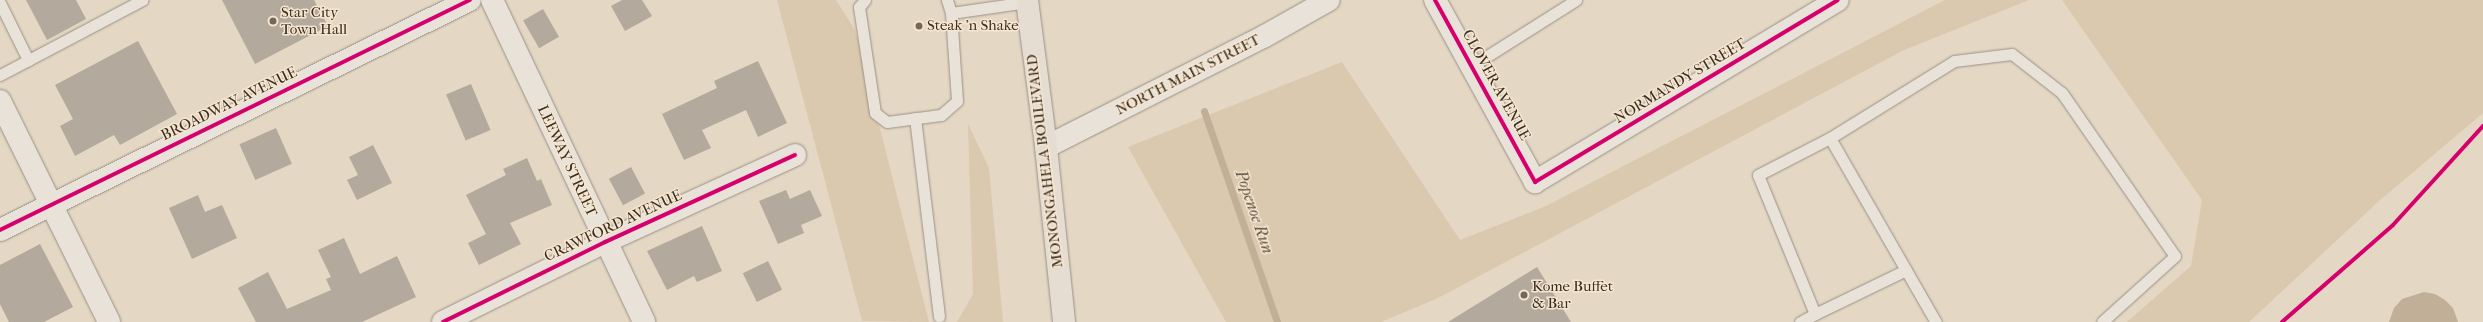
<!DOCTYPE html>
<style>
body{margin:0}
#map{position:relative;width:2483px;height:322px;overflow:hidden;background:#e4d7c4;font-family:"IM FELL French Canon",serif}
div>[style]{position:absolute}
.green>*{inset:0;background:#dac8af}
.water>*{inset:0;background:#c1b097}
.stream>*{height:7px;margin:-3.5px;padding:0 3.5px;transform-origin:3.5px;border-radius:3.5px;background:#c1b097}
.building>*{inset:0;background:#b3a99c;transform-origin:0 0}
.roads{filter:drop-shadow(0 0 1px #999184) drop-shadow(0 0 1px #999184)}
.lane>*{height:11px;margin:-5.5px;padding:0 5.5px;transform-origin:5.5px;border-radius:5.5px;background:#e9e2d8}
.street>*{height:22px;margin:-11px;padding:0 11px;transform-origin:11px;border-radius:11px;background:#e9e2d8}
.secondary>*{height:22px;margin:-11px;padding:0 11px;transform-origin:11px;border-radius:11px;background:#e9e2d8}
.primary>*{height:22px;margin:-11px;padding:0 11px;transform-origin:11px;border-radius:11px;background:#e5ddd2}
.cycleway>*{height:4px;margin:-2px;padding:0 2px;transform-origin:2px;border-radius:2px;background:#d6006c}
.dots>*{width:11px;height:11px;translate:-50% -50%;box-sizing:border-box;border:2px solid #f6e6d0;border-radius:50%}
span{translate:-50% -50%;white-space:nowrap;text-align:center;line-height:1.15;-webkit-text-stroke:3px #f6e6d0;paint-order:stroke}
.poi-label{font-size:15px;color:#382d21}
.left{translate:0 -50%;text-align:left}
.street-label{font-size:15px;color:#382d21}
.water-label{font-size:16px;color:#564a3a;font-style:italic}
</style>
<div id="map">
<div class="green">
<i style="clip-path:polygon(777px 0,836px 0,855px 30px,929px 322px,862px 321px)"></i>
<i style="clip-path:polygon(1945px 0,2029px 0,1904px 50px,1438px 298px,1381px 322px,1226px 322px,1128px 147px,1342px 62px,1460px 240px,1546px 206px)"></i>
<i style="clip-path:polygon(2062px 0,2483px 0,2483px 113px,2379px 201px,2249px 322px,2127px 322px,2191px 266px,2202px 200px)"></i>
<i style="clip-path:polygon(968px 124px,989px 168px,1003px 322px,957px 322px,973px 294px)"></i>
</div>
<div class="water">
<i style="clip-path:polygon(2424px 292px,2435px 294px,2445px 300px,2453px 308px,2458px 322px,2389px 322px,2394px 308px,2402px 299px)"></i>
</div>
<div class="stream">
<i style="left:1204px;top:111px;width:223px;rotate:70.9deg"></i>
</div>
<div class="building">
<i style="clip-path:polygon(26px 0,76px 0,86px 19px,47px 40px)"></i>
<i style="clip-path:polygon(222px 0,314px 0,328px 26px,255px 64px)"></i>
<i style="clip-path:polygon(622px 0,642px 0,652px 16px,625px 31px,611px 6px)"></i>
<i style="left:543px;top:9px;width:32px;height:23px;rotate:60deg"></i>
<i style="clip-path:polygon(138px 41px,177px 114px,120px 145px,114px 135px,75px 156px,60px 126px,73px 119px,55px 85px)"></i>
<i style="clip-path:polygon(758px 61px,787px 123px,758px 137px,746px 110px,702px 130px,711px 148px,684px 160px,662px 114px,717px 88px,714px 81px)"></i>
<i style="left:471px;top:84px;width:50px;height:27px;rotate:67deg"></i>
<i style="left:276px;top:128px;width:39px;height:40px;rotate:66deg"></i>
<i style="clip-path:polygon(373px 145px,392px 183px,357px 200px,347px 180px,358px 175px,349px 157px)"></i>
<i style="clip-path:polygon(527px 158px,537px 181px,541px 179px,552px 205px,510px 223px,521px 244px,479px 265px,468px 243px,486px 234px,466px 195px,506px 175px,503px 169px)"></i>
<i style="left:631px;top:167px;width:30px;height:25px;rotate:62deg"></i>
<i style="clip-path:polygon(786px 190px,790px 199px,810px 190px,822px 216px,801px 225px,804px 233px,778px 244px,759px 201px)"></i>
<i style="clip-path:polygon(198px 195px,205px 212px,222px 205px,237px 238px,192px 259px,169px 208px)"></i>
<i style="clip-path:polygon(702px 226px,722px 271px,697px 282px,694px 276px,667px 290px,647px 251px)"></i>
<i style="clip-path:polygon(344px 238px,360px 274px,397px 256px,416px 297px,362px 322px,256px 322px,238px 288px,268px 272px,287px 309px,331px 290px,326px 279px,331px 277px,318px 250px)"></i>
<i style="clip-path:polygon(40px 244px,73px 307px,44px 322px,9px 322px,0 304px,0 265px)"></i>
<i style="left:768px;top:261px;width:32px;height:28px;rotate:64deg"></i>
<i style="clip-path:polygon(1537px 267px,1571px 322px,1448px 322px)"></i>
</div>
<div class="roads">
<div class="lane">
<i style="left:865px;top:0;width:9px;rotate:131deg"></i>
<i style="left:859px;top:7px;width:107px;rotate:81.4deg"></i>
<i style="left:875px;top:113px;width:15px;rotate:37deg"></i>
<i style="left:887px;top:122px;width:54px;rotate:-7.4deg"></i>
<i style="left:941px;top:115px;width:21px;rotate:-41deg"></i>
<i style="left:957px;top:101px;width:88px;rotate:-93.9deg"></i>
<i style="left:951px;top:13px;width:14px;rotate:-107deg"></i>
<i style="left:0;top:3px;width:64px;rotate:63.8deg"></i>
<i style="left:951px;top:13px;width:77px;rotate:-8.2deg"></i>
<i style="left:1473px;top:65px;width:122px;rotate:-32.3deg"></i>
<i style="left:0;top:75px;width:161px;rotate:-27.8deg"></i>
<i style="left:915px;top:118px;width:200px;rotate:83.1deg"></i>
<i style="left:1830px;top:138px;width:212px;rotate:60.1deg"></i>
<i style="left:1815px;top:314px;width:101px;rotate:-25.8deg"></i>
<i style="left:1800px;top:322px;width:17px;rotate:-28deg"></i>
<i style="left:1815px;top:314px;width:150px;rotate:-112.3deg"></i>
<i style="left:1758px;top:175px;width:81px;rotate:-27.2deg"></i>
<i style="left:1830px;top:138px;width:146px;rotate:-31.8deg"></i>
<i style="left:1954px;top:61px;width:58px;rotate:-6.9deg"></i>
<i style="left:2012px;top:54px;width:63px;rotate:38deg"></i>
<i style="left:2062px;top:93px;width:198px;rotate:55.3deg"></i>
<i style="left:2175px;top:256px;width:98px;rotate:137.9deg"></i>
</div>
<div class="street">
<i style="left:492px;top:0;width:356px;rotate:64.7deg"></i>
<i style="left:1435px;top:0;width:208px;rotate:61.2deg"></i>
<i style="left:1535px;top:182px;width:353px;rotate:-31deg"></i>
<i style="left:1046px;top:147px;width:246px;rotate:-26.9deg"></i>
<i style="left:1265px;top:36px;width:73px;rotate:-29.4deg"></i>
<i style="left:0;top:230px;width:523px;rotate:-26.08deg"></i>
<i style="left:443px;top:322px;width:181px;rotate:-26.3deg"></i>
<i style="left:605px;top:242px;width:209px;rotate:-24.6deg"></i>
</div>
<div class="secondary">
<i style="left:0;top:101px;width:246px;rotate:63.7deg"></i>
</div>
<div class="primary">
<i style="left:1027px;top:0;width:148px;rotate:82.6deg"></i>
<i style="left:1046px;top:147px;width:176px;rotate:84.1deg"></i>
</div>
</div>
<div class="cycleway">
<i style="left:1435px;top:0;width:208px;rotate:61.2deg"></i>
<i style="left:1535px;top:182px;width:353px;rotate:-31deg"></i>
<i style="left:0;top:230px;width:523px;rotate:-26.08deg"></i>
<i style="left:443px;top:322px;width:181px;rotate:-26.3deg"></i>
<i style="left:605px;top:242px;width:209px;rotate:-24.6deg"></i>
<i style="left:2282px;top:322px;width:147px;rotate:-41.1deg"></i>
<i style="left:2393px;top:225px;width:134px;rotate:-47.7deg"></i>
</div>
<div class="dots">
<i style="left:273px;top:21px;background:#74685a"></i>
<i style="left:919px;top:26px;background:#74685a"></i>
<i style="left:1524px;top:295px;background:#74685a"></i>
</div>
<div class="poi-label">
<span class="left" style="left:281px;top:21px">Star City<br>Town Hall</span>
<span class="left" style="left:927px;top:26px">Steak 'n Shake</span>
<span class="left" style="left:1532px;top:295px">Kome Buffet<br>&amp; Bar</span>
</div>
<div class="street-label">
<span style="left:1188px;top:75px;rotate:-27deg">NORTH MAIN STREET</span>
<span style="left:1680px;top:81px;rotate:-31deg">NORMANDY STREET</span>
<span style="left:1496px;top:85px;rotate:61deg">CLOVER AVENUE</span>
<span style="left:229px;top:104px;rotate:-26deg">BROADWAY AVENUE</span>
<span style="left:567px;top:161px;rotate:65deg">LEEWAY STREET</span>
<span style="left:1045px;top:161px;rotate:-97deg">MONONGAHELA BOULEVARD</span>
<span style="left:613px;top:226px;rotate:-25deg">CRAWFORD AVENUE</span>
</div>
<div class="water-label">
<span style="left:1254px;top:212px;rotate:71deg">Popenoe Run</span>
</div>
</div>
